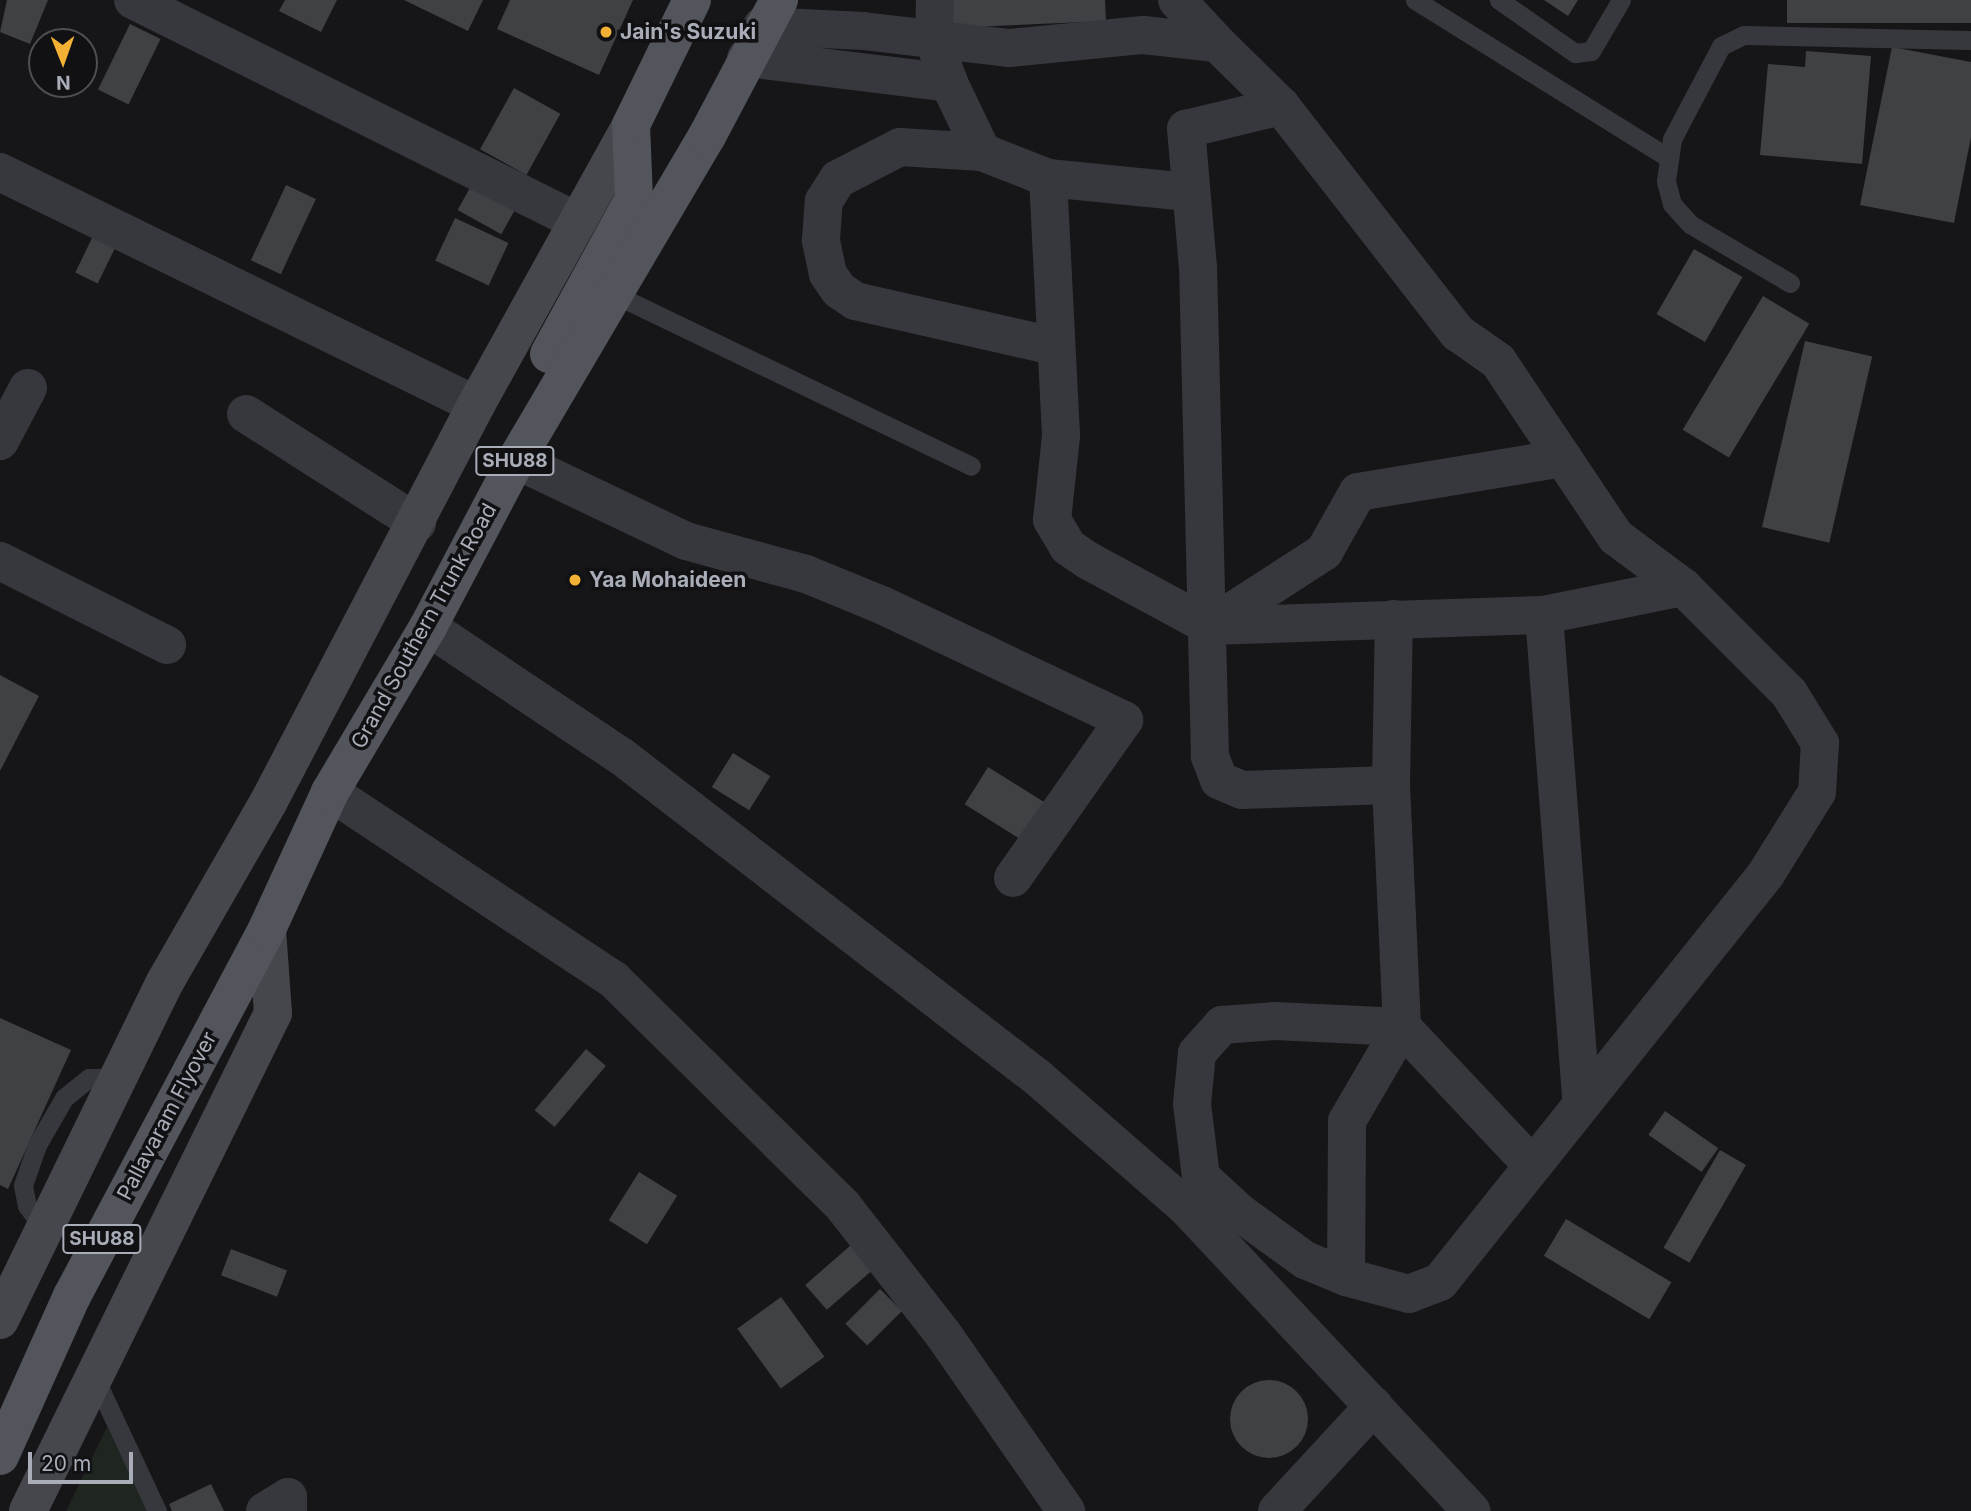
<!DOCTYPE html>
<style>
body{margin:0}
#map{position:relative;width:1971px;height:1511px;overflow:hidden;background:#161618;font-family:Inter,sans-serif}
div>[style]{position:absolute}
.green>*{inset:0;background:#1e261f}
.building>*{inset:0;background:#404145;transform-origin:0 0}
.round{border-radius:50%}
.lane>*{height:19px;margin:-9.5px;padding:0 9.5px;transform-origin:9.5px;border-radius:9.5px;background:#37383d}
.street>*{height:38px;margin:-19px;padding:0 19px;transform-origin:19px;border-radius:19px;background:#37383d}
.secondary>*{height:38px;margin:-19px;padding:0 19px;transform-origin:19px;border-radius:19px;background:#45474d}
.primary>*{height:38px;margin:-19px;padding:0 19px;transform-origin:19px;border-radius:19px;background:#53555c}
.dots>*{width:19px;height:19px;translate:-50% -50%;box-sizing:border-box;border:4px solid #111113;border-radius:50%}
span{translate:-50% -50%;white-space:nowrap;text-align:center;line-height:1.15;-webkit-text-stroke:7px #111113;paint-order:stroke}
.shield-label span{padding:2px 5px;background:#111113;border:2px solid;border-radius:5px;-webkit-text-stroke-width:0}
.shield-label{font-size:19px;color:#a8adb8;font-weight:700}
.poi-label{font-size:21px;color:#a8adb8;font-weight:700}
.left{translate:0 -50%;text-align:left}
.street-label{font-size:21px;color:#a8adb8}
.north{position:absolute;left:28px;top:28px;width:70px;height:70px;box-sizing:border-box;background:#111113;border:2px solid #4d4f55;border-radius:50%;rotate:179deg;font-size:19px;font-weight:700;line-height:28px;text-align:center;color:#a8adb8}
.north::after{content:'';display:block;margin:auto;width:24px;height:32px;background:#f2b134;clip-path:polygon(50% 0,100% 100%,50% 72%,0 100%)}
.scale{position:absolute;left:28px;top:1452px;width:105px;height:32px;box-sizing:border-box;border:4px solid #a8adb8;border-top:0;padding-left:9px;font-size:21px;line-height:24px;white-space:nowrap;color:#a8adb8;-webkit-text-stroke:5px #111113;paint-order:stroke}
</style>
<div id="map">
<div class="green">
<i style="clip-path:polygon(107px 1427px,148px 1511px,66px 1511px)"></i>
</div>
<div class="building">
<i style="clip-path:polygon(7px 0,48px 0,30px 44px,0 32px)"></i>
<i style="clip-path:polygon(285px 0,337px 0,321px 32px,279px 11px)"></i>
<i style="clip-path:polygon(404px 0,483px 0,468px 31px)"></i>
<i style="clip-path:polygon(510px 0,633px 0,599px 75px,497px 29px)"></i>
<i style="clip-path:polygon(947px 0,1105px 0,1106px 21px,948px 28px)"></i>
<i style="clip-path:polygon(1544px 0,1578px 0,1568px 16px)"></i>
<i style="left:1787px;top:0;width:184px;height:23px"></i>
<i style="left:130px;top:24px;width:34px;height:73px;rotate:26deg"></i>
<i style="clip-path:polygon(1892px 47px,1971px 62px,1971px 137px,1954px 223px,1860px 205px)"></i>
<i style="clip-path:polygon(1806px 51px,1871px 56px,1862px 164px,1760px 155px,1768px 64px,1805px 67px)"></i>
<i style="left:514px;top:88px;width:53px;height:70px;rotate:29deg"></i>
<i style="left:477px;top:175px;width:50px;height:40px;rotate:29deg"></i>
<i style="left:286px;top:185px;width:33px;height:83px;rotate:25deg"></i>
<i style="left:455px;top:218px;width:59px;height:47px;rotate:25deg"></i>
<i style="left:95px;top:232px;width:25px;height:45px;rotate:26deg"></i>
<i style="left:1694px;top:249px;width:56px;height:75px;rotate:30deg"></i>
<i style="left:1763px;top:296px;width:54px;height:156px;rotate:31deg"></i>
<i style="left:1805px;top:341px;width:69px;height:191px;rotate:13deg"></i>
<i style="clip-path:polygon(0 675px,39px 696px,0 771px)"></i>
<i style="left:733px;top:753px;width:44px;height:40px;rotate:32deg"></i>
<i style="left:988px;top:767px;width:67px;height:44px;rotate:32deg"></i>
<i style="clip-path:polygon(0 1018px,71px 1050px,8px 1189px,0 1185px)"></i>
<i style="left:586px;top:1049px;width:26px;height:80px;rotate:40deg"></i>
<i style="left:1665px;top:1111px;width:65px;height:29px;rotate:35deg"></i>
<i style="left:1720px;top:1150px;width:30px;height:113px;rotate:30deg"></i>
<i style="left:639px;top:1172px;width:45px;height:57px;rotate:32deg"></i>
<i style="left:1566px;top:1219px;width:123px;height:43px;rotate:31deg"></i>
<i style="left:858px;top:1239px;width:33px;height:70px;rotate:49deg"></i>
<i style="left:231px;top:1249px;width:60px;height:28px;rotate:21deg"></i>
<i style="left:880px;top:1289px;width:31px;height:49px;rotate:45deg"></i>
<i style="left:781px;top:1297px;width:74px;height:54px;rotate:54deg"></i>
<i class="round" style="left:1230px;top:1380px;width:78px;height:78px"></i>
<i style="clip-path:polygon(211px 1484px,224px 1511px,172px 1511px,169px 1504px)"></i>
</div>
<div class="lane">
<i style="left:1415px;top:0;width:299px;rotate:31.9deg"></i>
<i style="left:1499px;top:0;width:93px;rotate:34.9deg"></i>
<i style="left:1575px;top:53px;width:16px;rotate:-7deg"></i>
<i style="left:1591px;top:51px;width:59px;rotate:-59.5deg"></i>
<i style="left:1790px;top:283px;width:116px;rotate:-149.5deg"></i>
<i style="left:1690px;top:224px;width:27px;rotate:-132deg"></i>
<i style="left:1672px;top:204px;width:24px;rotate:-105deg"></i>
<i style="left:1666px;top:181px;width:42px;rotate:-81.9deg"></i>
<i style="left:1672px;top:139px;width:105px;rotate:-62.2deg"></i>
<i style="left:1721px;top:46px;width:25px;rotate:-26deg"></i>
<i style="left:1744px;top:35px;width:225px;rotate:1.3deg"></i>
<i style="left:614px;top:294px;width:396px;rotate:25.7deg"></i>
<i style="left:44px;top:1229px;width:29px;rotate:-126deg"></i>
<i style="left:27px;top:1206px;width:21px;rotate:-101deg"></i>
<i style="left:23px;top:1185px;width:42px;rotate:-70.7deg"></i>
<i style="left:37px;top:1145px;width:54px;rotate:-60.1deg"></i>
<i style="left:64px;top:1098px;width:32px;rotate:-39deg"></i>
<i style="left:89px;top:1078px;width:29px"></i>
<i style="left:94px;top:1376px;width:149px;rotate:65deg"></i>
</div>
<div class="street">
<i style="left:133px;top:0;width:496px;rotate:26.5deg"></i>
<i style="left:935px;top:0;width:40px;rotate:91.4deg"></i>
<i style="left:934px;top:40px;width:46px;rotate:70.8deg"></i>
<i style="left:949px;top:83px;width:76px;rotate:64.4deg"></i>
<i style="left:1177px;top:0;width:59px;rotate:47.1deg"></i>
<i style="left:762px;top:26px;width:101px;rotate:2.8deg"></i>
<i style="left:863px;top:31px;width:148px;rotate:6.6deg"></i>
<i style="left:1010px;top:48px;width:134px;rotate:-5.6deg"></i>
<i style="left:1143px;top:35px;width:74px;rotate:6.2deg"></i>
<i style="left:1217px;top:43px;width:90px;rotate:44.5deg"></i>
<i style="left:1281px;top:106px;width:288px;rotate:52.1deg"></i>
<i style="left:1458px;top:333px;width:49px;rotate:35deg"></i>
<i style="left:1498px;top:361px;width:212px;rotate:56.2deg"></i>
<i style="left:1616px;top:537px;width:84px;rotate:36.7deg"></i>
<i style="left:1683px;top:587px;width:150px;rotate:45deg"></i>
<i style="left:1789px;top:693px;width:59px;rotate:58.2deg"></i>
<i style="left:1820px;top:743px;width:49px;rotate:93.5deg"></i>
<i style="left:1817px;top:792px;width:97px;rotate:121.9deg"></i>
<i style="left:1766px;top:874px;width:522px;rotate:128.63deg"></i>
<i style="left:1440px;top:1282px;width:33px;rotate:159deg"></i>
<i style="left:1409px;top:1294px;width:65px;rotate:-164.9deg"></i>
<i style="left:1346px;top:1277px;width:44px;rotate:-157.5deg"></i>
<i style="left:1305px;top:1260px;width:82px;rotate:-144deg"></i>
<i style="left:1239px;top:1212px;width:52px;rotate:-137.4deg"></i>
<i style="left:1201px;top:1177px;width:74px;rotate:-97deg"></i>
<i style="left:1192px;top:1104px;width:51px;rotate:-84.4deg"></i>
<i style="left:1197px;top:1053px;width:38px;rotate:-48deg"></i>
<i style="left:1222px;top:1025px;width:53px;rotate:-4.3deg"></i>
<i style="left:1275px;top:1021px;width:127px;rotate:2.7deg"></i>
<i style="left:1402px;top:1027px;width:242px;rotate:-92.6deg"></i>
<i style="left:1391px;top:785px;width:149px;rotate:178.1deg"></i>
<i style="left:1242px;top:790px;width:25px;rotate:-157deg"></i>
<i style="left:1219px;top:780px;width:26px;rotate:-111deg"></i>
<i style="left:1210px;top:756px;width:488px;rotate:-91.4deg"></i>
<i style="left:1198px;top:268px;width:140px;rotate:-94.9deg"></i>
<i style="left:1186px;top:129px;width:98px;rotate:-13.6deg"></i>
<i style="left:746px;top:58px;width:205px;rotate:7deg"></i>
<i style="left:0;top:172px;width:530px;rotate:26.08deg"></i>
<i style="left:1048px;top:178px;width:141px;rotate:5.7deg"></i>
<i style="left:1053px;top:346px;width:203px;rotate:-167.2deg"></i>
<i style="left:855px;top:301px;width:19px;rotate:-145deg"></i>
<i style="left:839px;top:290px;width:19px;rotate:-125deg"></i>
<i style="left:828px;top:274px;width:35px;rotate:-102deg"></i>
<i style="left:821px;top:240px;width:39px;rotate:-86deg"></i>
<i style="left:824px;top:201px;width:26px;rotate:-58deg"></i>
<i style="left:838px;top:179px;width:70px;rotate:-27.3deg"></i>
<i style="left:900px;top:147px;width:82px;rotate:3.5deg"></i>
<i style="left:982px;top:152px;width:71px;rotate:21.5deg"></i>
<i style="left:1048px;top:178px;width:258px;rotate:87.1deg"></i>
<i style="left:1061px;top:436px;width:84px;rotate:96.1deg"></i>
<i style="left:1052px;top:520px;width:31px;rotate:59deg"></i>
<i style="left:1068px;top:547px;width:25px;rotate:34deg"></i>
<i style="left:1089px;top:561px;width:136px;rotate:28.4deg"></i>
<i style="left:1209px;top:626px;width:335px;rotate:-1.9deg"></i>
<i style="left:1544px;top:615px;width:142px;rotate:-11.4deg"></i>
<i style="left:246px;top:414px;width:203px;rotate:32.5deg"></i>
<i style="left:0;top:441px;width:60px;rotate:-62.2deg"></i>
<i style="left:516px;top:460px;width:188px;rotate:25.5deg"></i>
<i style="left:686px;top:541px;width:124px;rotate:15.4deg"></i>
<i style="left:806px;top:574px;width:84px;rotate:22.3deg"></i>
<i style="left:884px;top:606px;width:266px;rotate:25.4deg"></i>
<i style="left:1124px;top:720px;width:193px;rotate:125.1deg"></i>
<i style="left:0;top:561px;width:187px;rotate:26.7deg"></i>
<i style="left:1544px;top:615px;width:486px;rotate:85.6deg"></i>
<i style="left:1211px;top:625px;width:135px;rotate:-32.9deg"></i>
<i style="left:1324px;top:552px;width:69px;rotate:-60.5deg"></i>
<i style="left:1358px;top:492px;width:208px;rotate:-9.4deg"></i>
<i style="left:428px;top:627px;width:232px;rotate:33.8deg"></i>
<i style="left:621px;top:756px;width:525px;rotate:37.66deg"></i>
<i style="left:1037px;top:1077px;width:198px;rotate:41.1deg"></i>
<i style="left:1186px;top:1207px;width:417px;rotate:46.8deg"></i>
<i style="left:1391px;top:785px;width:166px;rotate:-89deg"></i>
<i style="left:330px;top:792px;width:341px;rotate:33.5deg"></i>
<i style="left:614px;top:980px;width:322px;rotate:44.6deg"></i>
<i style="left:843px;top:1206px;width:162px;rotate:52deg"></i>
<i style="left:943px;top:1334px;width:216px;rotate:55.2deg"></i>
<i style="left:1346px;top:1277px;width:156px;rotate:-89.6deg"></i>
<i style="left:1347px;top:1121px;width:109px;rotate:-59.7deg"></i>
<i style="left:1402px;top:1027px;width:188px;rotate:46.7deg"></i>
<i style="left:265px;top:1511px;width:27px;rotate:-31deg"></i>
<i style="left:288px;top:1497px;width:14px;rotate:90deg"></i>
<i style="left:1277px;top:1511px;width:143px;rotate:-47.3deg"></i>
</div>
<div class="secondary">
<i style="left:0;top:1320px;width:376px;rotate:-64deg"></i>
<i style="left:165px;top:982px;width:209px;rotate:-60.1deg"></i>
<i style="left:269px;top:801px;width:447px;rotate:-62.4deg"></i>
<i style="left:476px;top:405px;width:320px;rotate:-61deg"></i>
<i style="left:28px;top:1511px;width:555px;rotate:-63.8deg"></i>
<i style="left:273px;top:1013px;width:84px;rotate:-94.1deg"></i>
</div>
<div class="primary">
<i style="left:549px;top:354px;width:177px;rotate:-61.3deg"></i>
<i style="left:634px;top:199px;width:74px;rotate:-92.3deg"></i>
<i style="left:631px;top:125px;width:139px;rotate:-64deg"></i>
<i style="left:0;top:1456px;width:175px;rotate:-65.8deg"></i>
<i style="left:72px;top:1296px;width:416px;rotate:-62deg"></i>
<i style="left:267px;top:929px;width:151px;rotate:-65.3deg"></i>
<i style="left:330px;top:792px;width:192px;rotate:-59.3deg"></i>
<i style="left:428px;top:627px;width:189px;rotate:-62.2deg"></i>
<i style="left:516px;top:460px;width:376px;rotate:-59.5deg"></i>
<i style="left:707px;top:136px;width:154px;rotate:-62.1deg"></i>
</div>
<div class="dots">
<i style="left:606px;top:32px;background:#f2b134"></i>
<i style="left:575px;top:580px;background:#f2b134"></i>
</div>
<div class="shield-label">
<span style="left:515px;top:461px">SHU88</span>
<span style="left:102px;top:1239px">SHU88</span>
</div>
<div class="poi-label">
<span class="left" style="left:620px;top:32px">Jain's Suzuki</span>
<span class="left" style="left:589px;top:580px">Yaa Mohaideen</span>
</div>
<div class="street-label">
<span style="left:424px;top:626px;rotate:-61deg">Grand Southern Trunk Road</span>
<span style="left:167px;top:1116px;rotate:-62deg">Pallavaram Flyover</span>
</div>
<div class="north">N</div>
<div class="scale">20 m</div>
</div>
